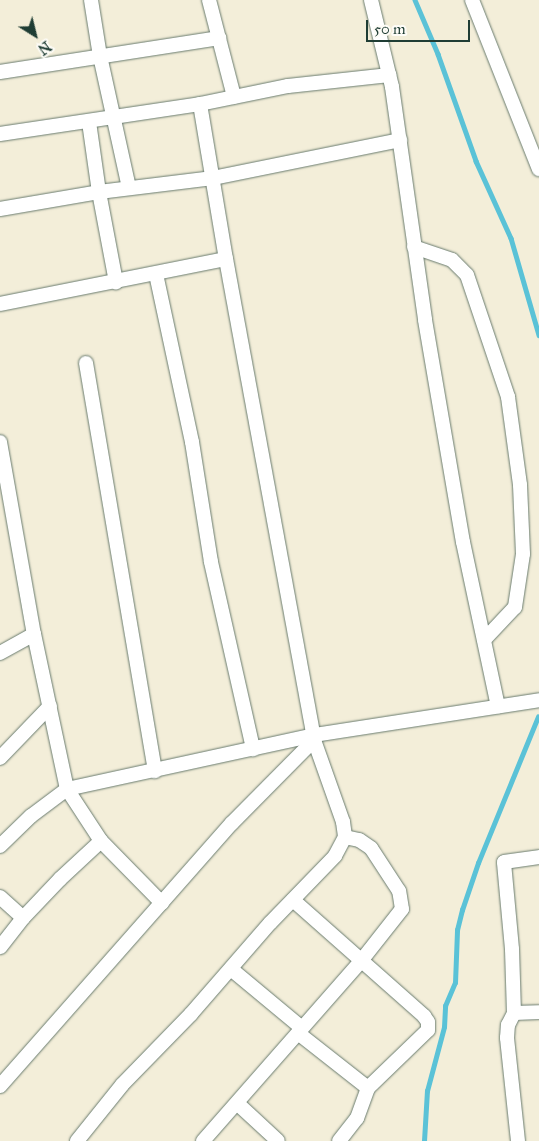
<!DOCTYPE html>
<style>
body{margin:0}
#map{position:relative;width:539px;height:1141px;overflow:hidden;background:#f3eed9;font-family:"IM FELL Great Primer",serif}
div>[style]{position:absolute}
.stream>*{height:4.5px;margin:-2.25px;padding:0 2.25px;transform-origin:2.25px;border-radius:2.25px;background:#5ac2d7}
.roads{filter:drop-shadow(0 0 1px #697b6e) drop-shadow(0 0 1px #697b6e)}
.street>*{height:14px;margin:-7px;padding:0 7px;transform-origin:7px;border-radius:7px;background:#fff}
span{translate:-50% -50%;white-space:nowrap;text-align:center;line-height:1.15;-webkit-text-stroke:5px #fdfcf7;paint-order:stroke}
.north{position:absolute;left:10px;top:10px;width:50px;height:50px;-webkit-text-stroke:4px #fdfcf7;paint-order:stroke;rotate:144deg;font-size:14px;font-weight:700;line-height:20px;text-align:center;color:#1f3d34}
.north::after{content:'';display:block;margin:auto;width:18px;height:22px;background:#1f3d34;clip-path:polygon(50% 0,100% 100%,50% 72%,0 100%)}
.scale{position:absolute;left:366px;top:20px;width:104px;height:22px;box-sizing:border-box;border:2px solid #1f3d34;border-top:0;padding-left:6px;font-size:15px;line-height:18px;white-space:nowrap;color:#1f3d34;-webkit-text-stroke:4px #fdfcf7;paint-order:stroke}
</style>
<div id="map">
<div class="stream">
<i style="left:415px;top:0;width:59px;rotate:66.9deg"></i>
<i style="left:438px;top:54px;width:114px;rotate:70.4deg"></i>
<i style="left:476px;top:161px;width:85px;rotate:65.6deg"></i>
<i style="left:511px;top:238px;width:101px;rotate:73.9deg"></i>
<i style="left:424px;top:1141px;width:50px;rotate:-86.6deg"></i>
<i style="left:427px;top:1091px;width:66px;rotate:-75.1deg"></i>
<i style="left:444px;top:1027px;width:21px;rotate:-87deg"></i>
<i style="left:445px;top:1006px;width:25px;rotate:-67deg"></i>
<i style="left:455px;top:983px;width:53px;rotate:-87.8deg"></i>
<i style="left:457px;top:930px;width:21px;rotate:-76deg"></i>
<i style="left:462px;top:910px;width:50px;rotate:-71.2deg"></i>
<i style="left:478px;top:863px;width:158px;rotate:-67.7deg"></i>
</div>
<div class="roads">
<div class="street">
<i style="left:91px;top:0;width:57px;rotate:80.9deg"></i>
<i style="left:100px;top:56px;width:135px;rotate:77.6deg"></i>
<i style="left:209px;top:0;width:100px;rotate:75.5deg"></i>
<i style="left:371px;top:0;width:89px;rotate:76.4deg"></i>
<i style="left:392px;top:87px;width:235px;rotate:81.9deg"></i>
<i style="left:425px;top:320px;width:225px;rotate:80.3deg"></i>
<i style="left:463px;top:542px;width:168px;rotate:78deg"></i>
<i style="left:472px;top:0;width:182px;rotate:68.4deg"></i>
<i style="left:0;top:72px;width:222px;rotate:-8.8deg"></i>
<i style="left:200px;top:104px;width:90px;rotate:-11.6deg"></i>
<i style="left:288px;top:86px;width:102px;rotate:-6.2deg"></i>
<i style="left:89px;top:122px;width:71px;rotate:81.9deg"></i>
<i style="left:99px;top:192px;width:92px;rotate:79.3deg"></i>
<i style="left:0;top:134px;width:202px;rotate:-8.5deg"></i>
<i style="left:200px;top:104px;width:157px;rotate:80.5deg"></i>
<i style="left:226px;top:259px;width:489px;rotate:79.6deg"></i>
<i style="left:314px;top:740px;width:87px;rotate:70.5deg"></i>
<i style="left:343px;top:822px;width:15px;rotate:82deg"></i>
<i style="left:345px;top:837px;width:21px;rotate:118deg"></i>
<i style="left:335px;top:856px;width:93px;rotate:134.1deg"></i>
<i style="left:270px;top:923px;width:121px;rotate:131deg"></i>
<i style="left:191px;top:1014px;width:99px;rotate:134.2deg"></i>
<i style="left:122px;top:1085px;width:72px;rotate:128.8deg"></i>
<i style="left:0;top:209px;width:100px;rotate:-9.7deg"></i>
<i style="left:99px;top:192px;width:115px;rotate:-7deg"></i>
<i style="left:213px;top:178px;width:191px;rotate:-11.5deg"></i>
<i style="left:414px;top:247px;width:40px;rotate:18.9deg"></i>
<i style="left:452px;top:260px;width:21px;rotate:45deg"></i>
<i style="left:467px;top:275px;width:129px;rotate:71.4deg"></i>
<i style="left:508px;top:397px;width:89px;rotate:82.2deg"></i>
<i style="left:520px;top:485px;width:69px;rotate:87.5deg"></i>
<i style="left:523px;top:554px;width:54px;rotate:98.6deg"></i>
<i style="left:515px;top:607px;width:45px;rotate:133.2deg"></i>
<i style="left:156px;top:274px;width:172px;rotate:77.9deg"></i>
<i style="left:192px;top:442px;width:121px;rotate:81deg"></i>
<i style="left:211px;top:562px;width:192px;rotate:77.3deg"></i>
<i style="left:0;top:304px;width:230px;rotate:-11.3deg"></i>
<i style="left:86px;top:363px;width:414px;rotate:80.4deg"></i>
<i style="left:0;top:442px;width:195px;rotate:80deg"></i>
<i style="left:34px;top:634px;width:158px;rotate:78deg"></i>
<i style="left:67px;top:789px;width:62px;rotate:56.8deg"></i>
<i style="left:101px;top:841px;width:87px;rotate:45.5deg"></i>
<i style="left:0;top:653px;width:39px;rotate:-29deg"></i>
<i style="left:0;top:758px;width:72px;rotate:-46.1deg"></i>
<i style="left:0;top:846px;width:43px;rotate:-44.1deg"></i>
<i style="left:31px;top:816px;width:45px;rotate:-36.9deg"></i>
<i style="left:67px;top:789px;width:253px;rotate:-12.3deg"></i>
<i style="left:314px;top:735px;width:228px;rotate:-8.8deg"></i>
<i style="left:0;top:897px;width:31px;rotate:42deg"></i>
<i style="left:23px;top:918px;width:37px;rotate:128deg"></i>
<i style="left:293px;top:900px;width:175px;rotate:41.5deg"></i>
<i style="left:424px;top:1016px;width:7px;rotate:56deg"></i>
<i style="left:428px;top:1022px;width:8px;rotate:90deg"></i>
<i style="left:428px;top:1030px;width:83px;rotate:136deg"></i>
<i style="left:368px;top:1088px;width:32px;rotate:110deg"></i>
<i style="left:357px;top:1118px;width:29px;rotate:128deg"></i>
<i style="left:23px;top:918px;width:54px;rotate:-46.5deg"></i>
<i style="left:60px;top:879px;width:56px;rotate:-42.8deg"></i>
<i style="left:231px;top:969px;width:92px;rotate:39.7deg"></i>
<i style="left:514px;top:1013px;width:25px;rotate:-2deg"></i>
<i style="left:298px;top:1033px;width:89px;rotate:38.2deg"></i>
<i style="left:0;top:1086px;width:351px;rotate:-48.6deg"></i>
<i style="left:232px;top:823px;width:117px;rotate:-45.3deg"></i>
<i style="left:238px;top:1104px;width:54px;rotate:42.8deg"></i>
<i style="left:203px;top:1141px;width:240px;rotate:-48.7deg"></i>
<i style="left:361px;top:961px;width:66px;rotate:-51.7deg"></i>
<i style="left:402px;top:909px;width:18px;rotate:-99deg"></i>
<i style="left:399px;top:891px;width:51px;rotate:-123.1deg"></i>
<i style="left:371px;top:848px;width:14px;rotate:-146deg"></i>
<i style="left:359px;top:840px;width:14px;rotate:-168deg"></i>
<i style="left:518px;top:1141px;width:104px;rotate:-96.1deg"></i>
<i style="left:507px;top:1038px;width:13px;rotate:-86deg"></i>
<i style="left:508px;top:1025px;width:13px;rotate:-63deg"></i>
<i style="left:514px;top:1013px;width:64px;rotate:-91.8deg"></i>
<i style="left:512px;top:949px;width:87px;rotate:-95.3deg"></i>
<i style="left:504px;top:862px;width:35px;rotate:-8deg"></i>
</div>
</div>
<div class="north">N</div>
<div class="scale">50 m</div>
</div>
